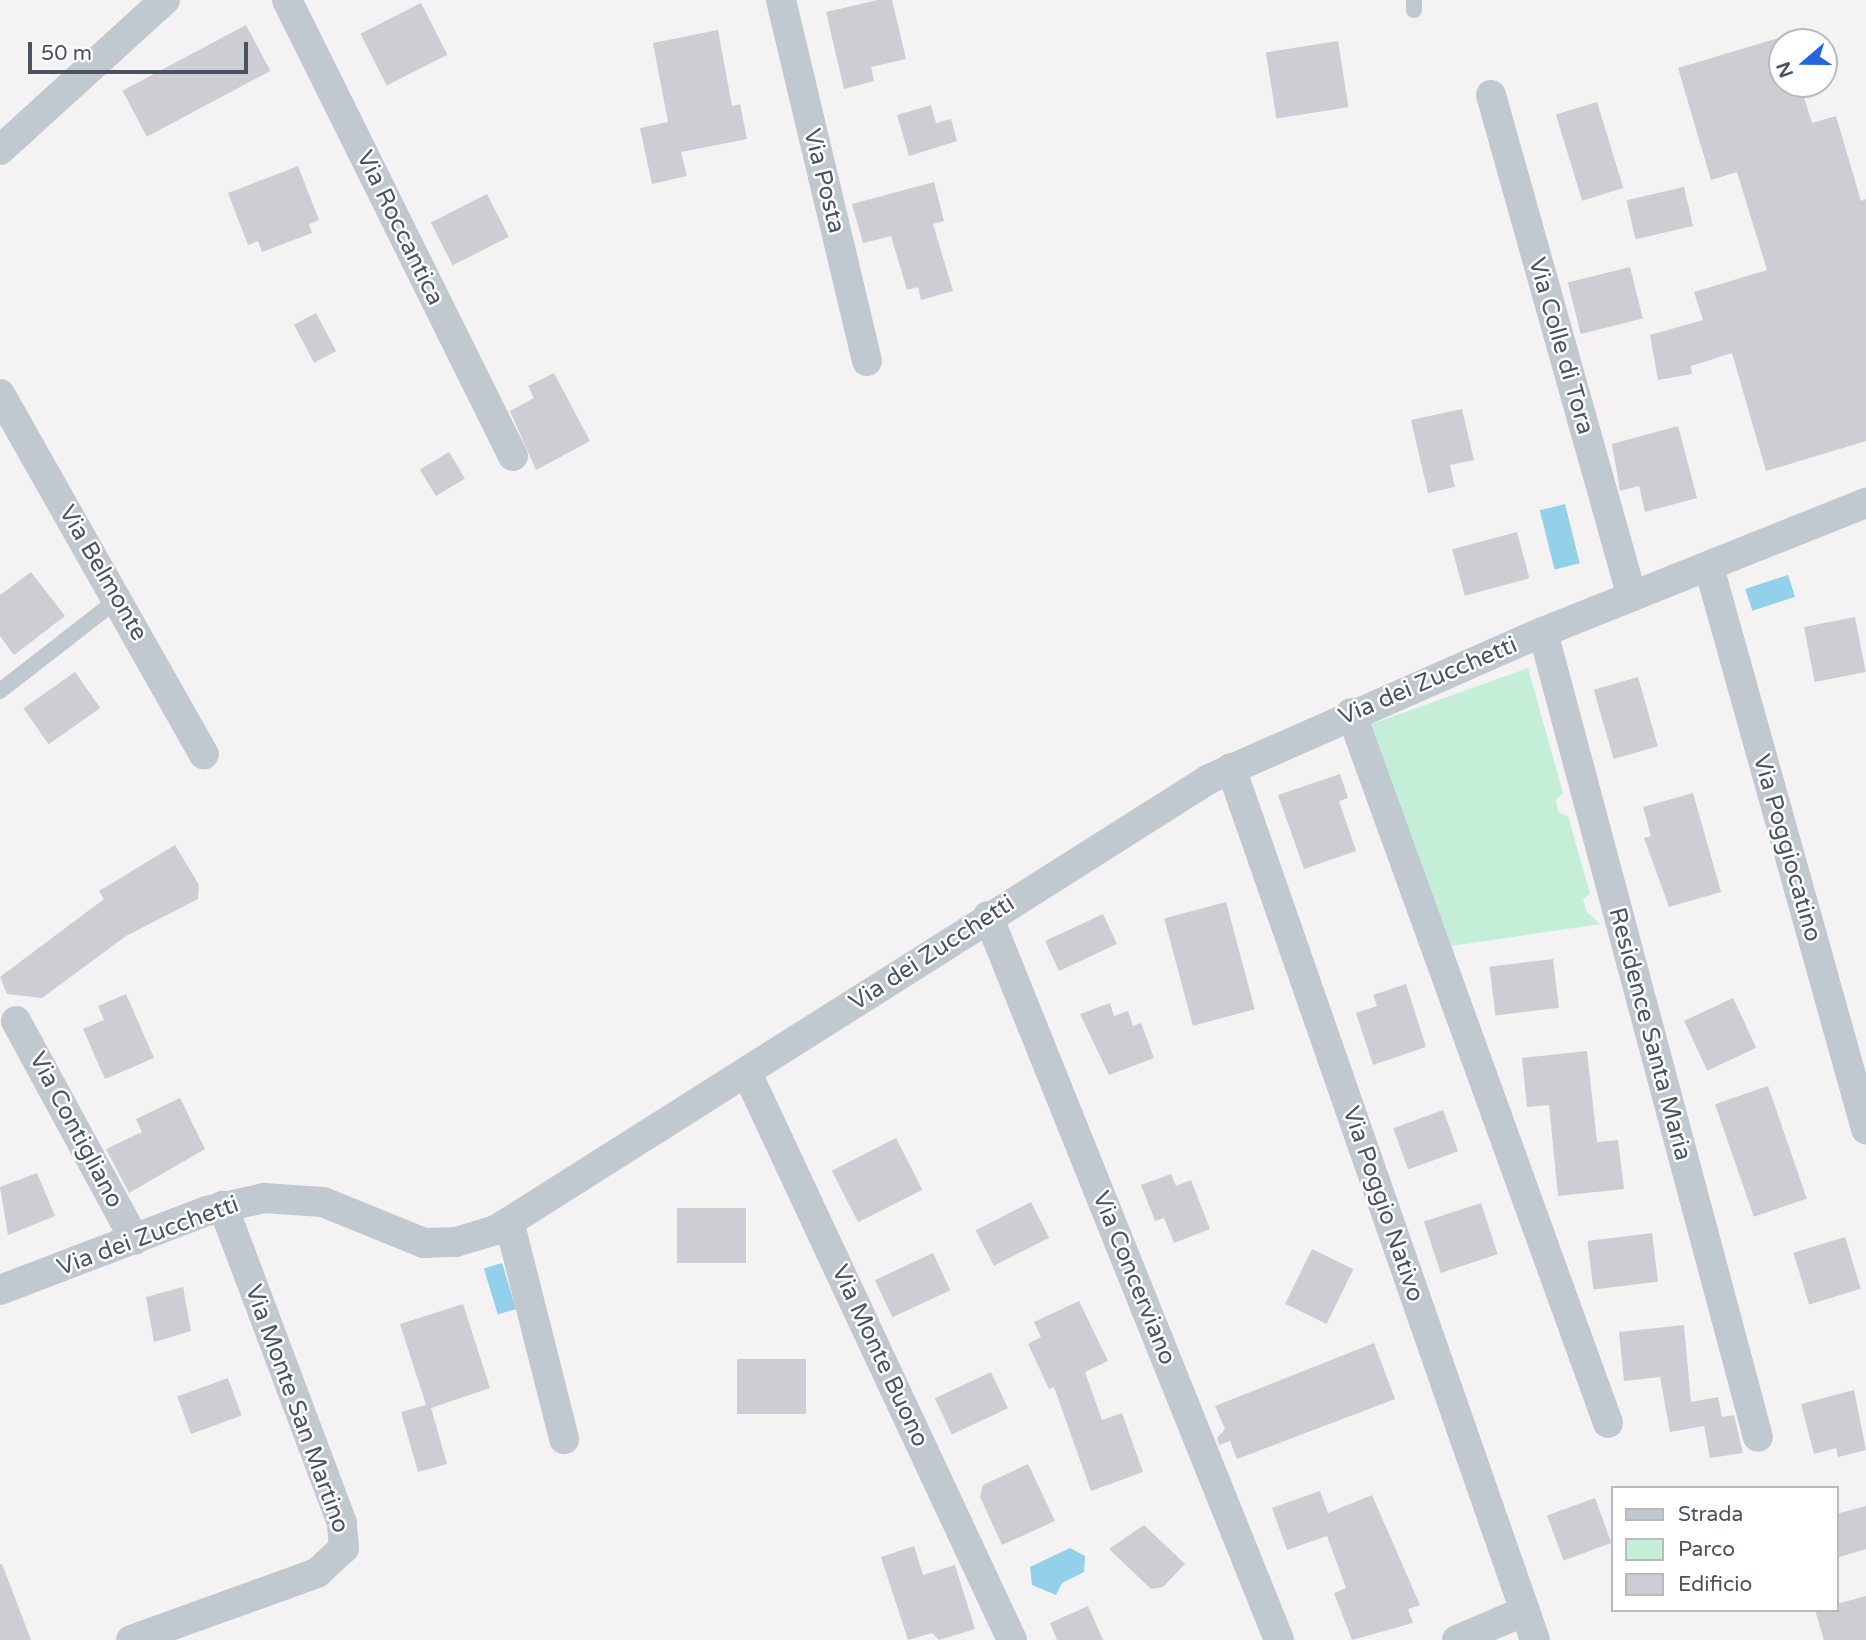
<!DOCTYPE html>
<style>
body{margin:0}
#map{position:relative;width:1866px;height:1640px;overflow:hidden;background:#f4f2f2;font-family:"Varela Round",sans-serif}
div>[style]{position:absolute}
.green>*{inset:0;background:#c4eed7}
.water>*{inset:0;background:#93d0e9;transform-origin:0 0}
.building>*{inset:0;background:#ccced4;transform-origin:0 0}
.lane>*{height:16px;margin:-8px;padding:0 8px;transform-origin:8px;border-radius:8px;background:#c0c8d0}
.street>*{height:30px;margin:-15px;padding:0 15px;transform-origin:15px;border-radius:15px;background:#c0c8d0}
span{translate:-50% -50%;white-space:nowrap;text-align:center;line-height:1.15;-webkit-text-stroke:5px #fff;paint-order:stroke}
.street-label{font-size:24px;color:#4a535f}
.legend{position:absolute;left:1611px;top:1486px;width:228px;height:126px;box-sizing:border-box;background:#fff;border:2px solid #b7babf;margin:0;padding:9px 12px;list-style:none;font-size:21px;color:#4a535f}
.legend li{display:flex;align-items:center;gap:14px;height:35px}
.legend b{width:35px;border:2px solid #b7babf}
.north{position:absolute;left:1768px;top:28px;width:70px;height:70px;box-sizing:border-box;background:#fff;border:2px solid #b7babf;border-radius:50%;rotate:250deg;font-size:19px;font-weight:700;line-height:28px;text-align:center;color:#4a535f}
.north::after{content:'';display:block;margin:auto;width:24px;height:32px;background:#2366dd;clip-path:polygon(50% 0,100% 100%,50% 72%,0 100%)}
.scale{position:absolute;left:28px;top:42px;width:220px;height:32px;box-sizing:border-box;border:4px solid #4a535f;border-top:0;padding-left:9px;font-size:21px;line-height:24px;white-space:nowrap;color:#4a535f;-webkit-text-stroke:5px #fff;paint-order:stroke}
</style>
<div id="map">
<div class="green">
<i style="clip-path:polygon(1528px 668px,1563px 793px,1556px 800px,1558px 812px,1568px 816px,1590px 894px,1583px 899px,1587px 912px,1600px 924px,1445px 947px,1366px 726px)"></i>
</div>
<div class="water">
<i style="left:1565px;top:504px;width:61px;height:26px;rotate:76deg"></i>
<i style="left:1788px;top:575px;width:23px;height:45px;rotate:72deg"></i>
<i style="left:502px;top:1263px;width:48px;height:19px;rotate:73deg"></i>
<i style="clip-path:polygon(1070px 1548px,1085px 1556px,1084px 1572px,1062px 1583px,1056px 1595px,1032px 1585px,1030px 1567px)"></i>
</div>
<div class="building">
<i style="clip-path:polygon(878px 0,892px 0,906px 59px,871px 67px,874px 81px,844px 89px,826px 12px)"></i>
<i style="left:421px;top:3px;width:58px;height:68px;rotate:63deg"></i>
<i style="left:246px;top:25px;width:52px;height:140px;rotate:62deg"></i>
<i style="clip-path:polygon(718px 30px,732px 106px,740px 104px,747px 139px,681px 152px,687px 176px,652px 184px,640px 128px,668px 122px,653px 43px)"></i>
<i style="clip-path:polygon(1785px 36px,1782px 84px,1800px 84px,1812px 123px,1836px 116px,1861px 201px,1866px 199px,1866px 441px,1766px 471px,1732px 353px,1691px 366px,1692px 374px,1658px 380px,1650px 335px,1703px 320px,1694px 292px,1767px 270px,1737px 172px,1711px 180px,1678px 68px)"></i>
<i style="left:1338px;top:41px;width:67px;height:73px;rotate:81deg"></i>
<i style="left:1597px;top:102px;width:90px;height:43px;rotate:73deg"></i>
<i style="clip-path:polygon(931px 105px,936px 123px,951px 119px,957px 141px,909px 156px,897px 115px)"></i>
<i style="clip-path:polygon(298px 166px,319px 220px,309px 224px,312px 233px,262px 252px,258px 241px,248px 245px,228px 193px)"></i>
<i style="clip-path:polygon(934px 182px,944px 221px,933px 224px,953px 291px,921px 300px,918px 287px,907px 290px,891px 236px,863px 243px,852px 204px)"></i>
<i style="left:1684px;top:187px;width:40px;height:59px;rotate:77deg"></i>
<i style="left:487px;top:194px;width:48px;height:63px;rotate:63deg"></i>
<i style="left:1630px;top:267px;width:53px;height:64px;rotate:76deg"></i>
<i style="left:316px;top:313px;width:43px;height:25px;rotate:62deg"></i>
<i style="clip-path:polygon(554px 373px,590px 441px,536px 470px,510px 411px,534px 398px,528px 386px)"></i>
<i style="clip-path:polygon(1462px 409px,1474px 460px,1450px 465px,1455px 487px,1428px 493px,1411px 420px)"></i>
<i style="clip-path:polygon(1678px 426px,1697px 498px,1645px 512px,1639px 486px,1620px 491px,1612px 444px)"></i>
<i style="left:449px;top:452px;width:31px;height:34px;rotate:59deg"></i>
<i style="left:1517px;top:532px;width:48px;height:67px;rotate:75deg"></i>
<i style="clip-path:polygon(31px 572px,65px 616px,14px 655px,0 636px,0 595px)"></i>
<i style="left:1855px;top:617px;width:56px;height:52px;rotate:79deg"></i>
<i style="left:75px;top:672px;width:44px;height:63px;rotate:55deg"></i>
<i style="left:1638px;top:677px;width:72px;height:46px;rotate:74deg"></i>
<i style="clip-path:polygon(1340px 774px,1348px 798px,1339px 801px,1356px 851px,1304px 869px,1278px 795px)"></i>
<i style="clip-path:polygon(1693px 793px,1721px 892px,1669px 907px,1644px 838px,1651px 836px,1643px 807px)"></i>
<i style="clip-path:polygon(175px 845px,199px 885px,198px 899px,126px 936px,42px 998px,7px 994px,0 977px,104px 899px,99px 891px)"></i>
<i style="left:1226px;top:902px;width:111px;height:64px;rotate:75deg"></i>
<i style="left:1103px;top:914px;width:33px;height:64px;rotate:65deg"></i>
<i style="left:1553px;top:959px;width:49px;height:64px;rotate:83deg"></i>
<i style="clip-path:polygon(1406px 984px,1426px 1047px,1373px 1065px,1356px 1013px,1377px 1006px,1373px 995px)"></i>
<i style="clip-path:polygon(126px 994px,154px 1058px,105px 1079px,83px 1029px,104px 1020px,98px 1006px)"></i>
<i style="left:1733px;top:998px;width:55px;height:54px;rotate:65deg"></i>
<i style="clip-path:polygon(1110px 1003px,1114px 1016px,1128px 1011px,1133px 1026px,1141px 1023px,1154px 1058px,1109px 1075px,1080px 1014px)"></i>
<i style="clip-path:polygon(1587px 1051px,1597px 1142px,1618px 1140px,1624px 1189px,1558px 1196px,1549px 1105px,1527px 1107px,1522px 1058px)"></i>
<i style="left:1768px;top:1086px;width:119px;height:56px;rotate:71deg"></i>
<i style="clip-path:polygon(180px 1098px,205px 1149px,129px 1193px,106px 1149px,142px 1132px,136px 1119px)"></i>
<i style="left:1443px;top:1110px;width:44px;height:53px;rotate:70deg"></i>
<i style="left:896px;top:1138px;width:58px;height:72px;rotate:63deg"></i>
<i style="clip-path:polygon(37px 1173px,55px 1216px,8px 1235px,0 1187px)"></i>
<i style="clip-path:polygon(1171px 1174px,1176px 1186px,1191px 1180px,1210px 1229px,1174px 1243px,1164px 1218px,1155px 1221px,1141px 1185px)"></i>
<i style="left:1031px;top:1202px;width:40px;height:62px;rotate:63deg"></i>
<i style="left:1481px;top:1203px;width:54px;height:60px;rotate:72deg"></i>
<i style="left:677px;top:1208px;width:69px;height:55px"></i>
<i style="left:1652px;top:1233px;width:49px;height:65px;rotate:83deg"></i>
<i style="left:1845px;top:1237px;width:54px;height:54px;rotate:73deg"></i>
<i style="left:1312px;top:1249px;width:46px;height:61px;rotate:26deg"></i>
<i style="left:933px;top:1253px;width:41px;height:64px;rotate:65deg"></i>
<i style="clip-path:polygon(183px 1287px,191px 1331px,154px 1342px,146px 1297px)"></i>
<i style="clip-path:polygon(1079px 1301px,1108px 1361px,1085px 1372px,1102px 1420px,1122px 1413px,1143px 1472px,1091px 1491px,1054px 1387px,1049px 1389px,1028px 1344px,1041px 1337px,1034px 1322px)"></i>
<i style="clip-path:polygon(463px 1304px,490px 1388px,431px 1408px,447px 1464px,418px 1472px,401px 1412px,426px 1405px,400px 1324px)"></i>
<i style="clip-path:polygon(1684px 1325px,1691px 1402px,1718px 1397px,1722px 1417px,1734px 1415px,1743px 1453px,1710px 1458px,1704px 1426px,1670px 1432px,1660px 1377px,1624px 1381px,1619px 1332px)"></i>
<i style="clip-path:polygon(1374px 1343px,1395px 1399px,1237px 1459px,1230px 1441px,1219px 1445px,1217px 1438px,1225px 1429px,1215px 1406px)"></i>
<i style="left:737px;top:1359px;width:69px;height:55px"></i>
<i style="left:991px;top:1372px;width:40px;height:62px;rotate:65deg"></i>
<i style="left:228px;top:1378px;width:40px;height:54px;rotate:70deg"></i>
<i style="clip-path:polygon(1854px 1390px,1866px 1450px,1838px 1457px,1836px 1448px,1814px 1454px,1801px 1404px)"></i>
<i style="clip-path:polygon(1028px 1464px,1055px 1521px,1002px 1545px,980px 1497px,983px 1485px)"></i>
<i style="clip-path:polygon(1320px 1491px,1328px 1513px,1372px 1495px,1420px 1605px,1408px 1609px,1413px 1623px,1352px 1640px,1334px 1593px,1346px 1588px,1327px 1536px,1287px 1550px,1272px 1508px)"></i>
<i style="left:1595px;top:1498px;width:48px;height:51px;rotate:70deg"></i>
<i style="clip-path:polygon(1866px 1506px,1866px 1549px,1836px 1558px,1836px 1514px)"></i>
<i style="clip-path:polygon(1144px 1525px,1185px 1564px,1163px 1587px,1151px 1589px,1109px 1549px)"></i>
<i style="clip-path:polygon(914px 1546px,923px 1575px,955px 1565px,975px 1629px,939px 1640px,932px 1633px,908px 1640px,881px 1557px)"></i>
<i style="clip-path:polygon(0 1564px,2px 1564px,31px 1640px,0 1640px)"></i>
<i style="clip-path:polygon(1866px 1596px,1866px 1640px,1824px 1640px,1815px 1610px,1836px 1610px,1836px 1604px)"></i>
<i style="clip-path:polygon(1088px 1606px,1103px 1640px,1057px 1640px,1050px 1623px)"></i>
</div>
<div class="lane">
<i style="left:1414px;top:0;width:10px;rotate:90deg"></i>
<i style="left:0;top:691px;width:150px;rotate:-37.9deg"></i>
</div>
<div class="street">
<i style="left:287px;top:0;width:509px;rotate:63.64deg"></i>
<i style="left:781px;top:0;width:371px;rotate:76.6deg"></i>
<i style="left:1491px;top:95px;width:521px;rotate:74.31deg"></i>
<i style="left:0;top:150px;width:223px;rotate:-42.3deg"></i>
<i style="left:0;top:394px;width:414px;rotate:60.5deg"></i>
<i style="left:1709px;top:567px;width:584px;rotate:74.39deg"></i>
<i style="left:1543px;top:632px;width:833px;rotate:75.05deg"></i>
<i style="left:1351px;top:713px;width:755px;rotate:70.1deg"></i>
<i style="left:1231px;top:768px;width:923px;rotate:70.78deg"></i>
<i style="left:988px;top:916px;width:780px;rotate:68.1deg"></i>
<i style="left:16px;top:1021px;width:249px;rotate:61.5deg"></i>
<i style="left:747px;top:1073px;width:626px;rotate:64.95deg"></i>
<i style="left:510px;top:1225px;width:221px;rotate:75.8deg"></i>
<i style="left:0;top:1290px;width:222px;rotate:-20.9deg"></i>
<i style="left:207px;top:1211px;width:58px;rotate:-12.8deg"></i>
<i style="left:264px;top:1198px;width:59px;rotate:3.9deg"></i>
<i style="left:323px;top:1202px;width:109px;rotate:22.1deg"></i>
<i style="left:424px;top:1243px;width:32px;rotate:-2deg"></i>
<i style="left:456px;top:1242px;width:42px;rotate:-16.7deg"></i>
<i style="left:496px;top:1230px;width:844px;rotate:-32.31deg"></i>
<i style="left:1209px;top:779px;width:365px;rotate:-23.8deg"></i>
<i style="left:1543px;top:632px;width:348px;rotate:-21.8deg"></i>
<i style="left:131px;top:1640px;width:198px;rotate:-19.8deg"></i>
<i style="left:317px;top:1573px;width:37px;rotate:-43deg"></i>
<i style="left:344px;top:1548px;width:25px;rotate:-95deg"></i>
<i style="left:342px;top:1523px;width:339px;rotate:-110.6deg"></i>
<i style="left:1457px;top:1640px;width:74px;rotate:-23.1deg"></i>
</div>
<div class="street-label">
<span style="left:824px;top:181px;rotate:76deg">Via Posta</span>
<span style="left:400px;top:228px;rotate:64deg">Via Roccantica</span>
<span style="left:1561px;top:346px;rotate:74deg">Via Colle di Tora</span>
<span style="left:103px;top:573px;rotate:60deg">Via Belmonte</span>
<span style="left:1428px;top:681px;rotate:-23deg">Via dei Zucchetti</span>
<span style="left:1787px;top:848px;rotate:74deg">Via Poggiocatino</span>
<span style="left:932px;top:953px;rotate:-33deg">Via dei Zucchetti</span>
<span style="left:1650px;top:1034px;rotate:75deg">Residence Santa Maria</span>
<span style="left:76px;top:1130px;rotate:62deg">Via Contigliano</span>
<span style="left:1383px;top:1204px;rotate:71deg">Via Poggio Nativo</span>
<span style="left:148px;top:1236px;rotate:-20deg">Via dei Zucchetti</span>
<span style="left:1134px;top:1278px;rotate:68deg">Via Concerviano</span>
<span style="left:880px;top:1356px;rotate:65deg">Via Monte Buono</span>
<span style="left:297px;top:1409px;rotate:70deg">Via Monte San Martino</span>
</div>
<ul class="legend">
<li><b style="height:9px;background:#c0c8d0"></b>Strada</li>
<li><b style="height:19px;background:#c4eed7"></b>Parco</li>
<li><b style="height:19px;background:#ccced4"></b>Edificio</li>
</ul>
<div class="north">N</div>
<div class="scale">50 m</div>
</div>
